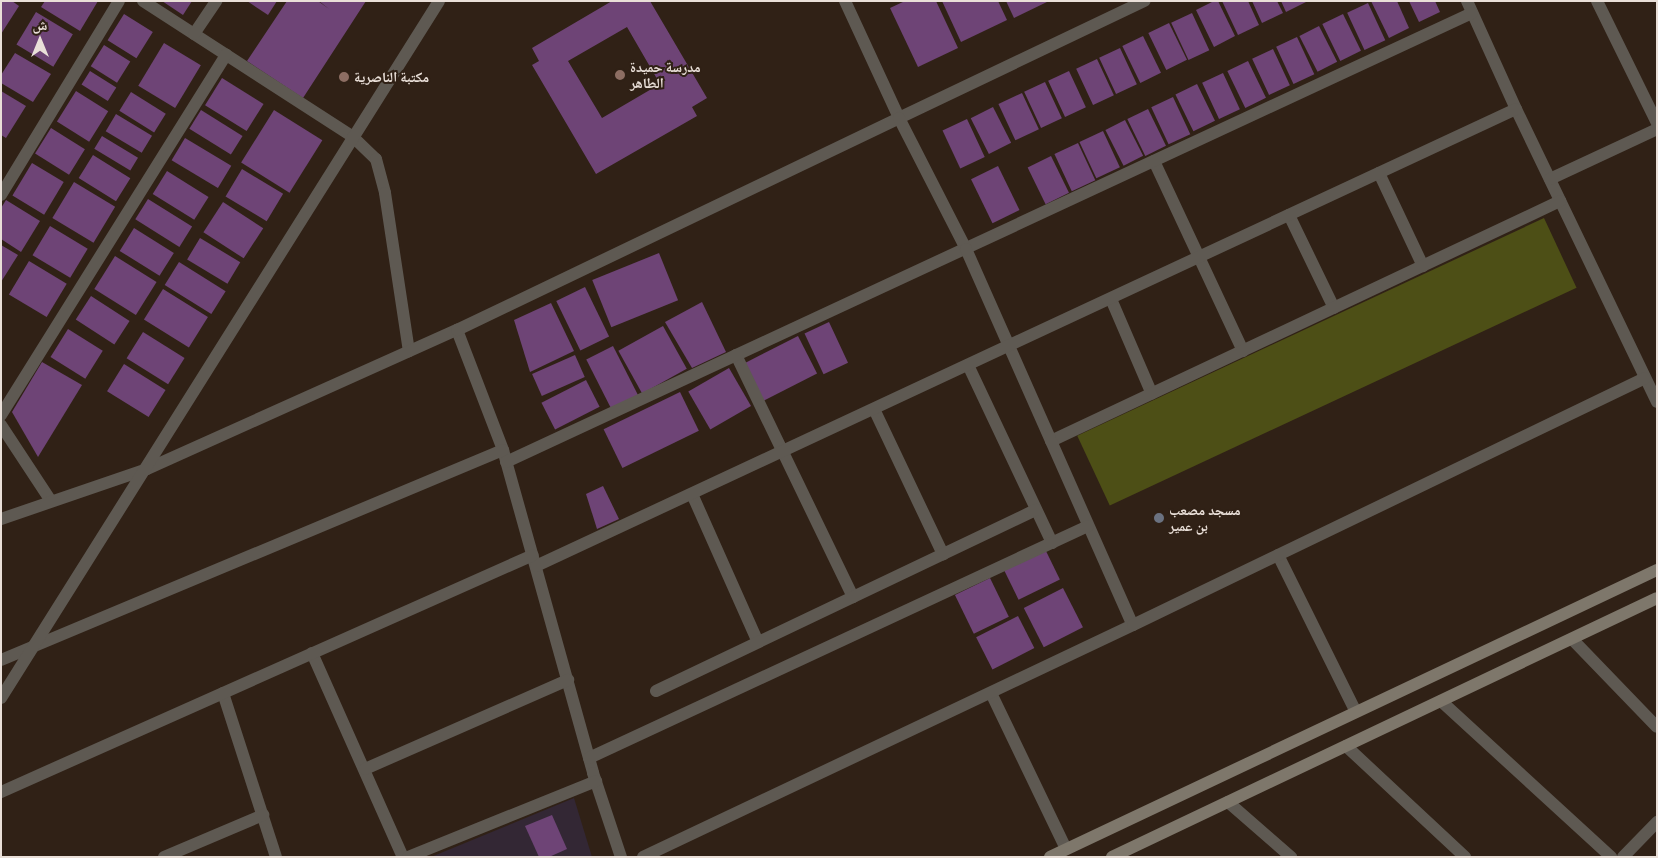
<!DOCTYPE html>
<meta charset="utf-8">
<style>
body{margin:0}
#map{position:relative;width:1658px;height:858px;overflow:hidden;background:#302116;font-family:"Titillium Web","Noto Naskh Arabic",sans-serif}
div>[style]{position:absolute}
.education>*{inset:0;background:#332734}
.green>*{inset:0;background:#4d4f16;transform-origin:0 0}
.building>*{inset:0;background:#6e4476;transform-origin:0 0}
.minor>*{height:12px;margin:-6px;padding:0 6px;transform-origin:6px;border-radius:6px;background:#5e5952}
.tertiary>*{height:12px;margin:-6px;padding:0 6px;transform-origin:6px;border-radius:6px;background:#5e5952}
.secondary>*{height:12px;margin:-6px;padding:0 6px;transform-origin:6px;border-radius:6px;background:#7e776b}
.dots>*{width:14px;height:14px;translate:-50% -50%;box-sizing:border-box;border:2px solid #302116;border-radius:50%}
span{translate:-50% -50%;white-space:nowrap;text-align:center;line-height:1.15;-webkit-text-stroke:4px #302116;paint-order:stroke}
.poi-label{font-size:14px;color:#e9dfd8;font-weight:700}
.left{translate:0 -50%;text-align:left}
.frame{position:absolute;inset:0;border:2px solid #e9dfd8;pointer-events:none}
.north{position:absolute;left:15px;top:15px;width:50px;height:50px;-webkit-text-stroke:4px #302116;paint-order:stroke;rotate:0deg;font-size:14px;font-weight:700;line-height:20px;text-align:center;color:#e9dfd8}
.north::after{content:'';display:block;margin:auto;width:18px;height:22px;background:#e9dfd8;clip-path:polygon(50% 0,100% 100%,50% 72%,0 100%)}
</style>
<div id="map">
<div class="education">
<i style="clip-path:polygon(574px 798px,592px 857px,431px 857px)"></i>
</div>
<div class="green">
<i style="left:1544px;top:218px;width:77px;height:515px;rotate:65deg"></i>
</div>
<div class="building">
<i style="clip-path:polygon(1px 1px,12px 1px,19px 6px,1px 34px)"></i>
<i style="clip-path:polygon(45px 1px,98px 1px,80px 31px,41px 7px)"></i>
<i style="clip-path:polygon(162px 1px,192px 1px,183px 15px)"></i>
<i style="clip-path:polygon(247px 1px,277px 1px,268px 15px)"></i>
<i style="clip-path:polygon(287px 1px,318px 1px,329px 9px,319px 1px,366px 1px,303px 98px,247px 61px)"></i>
<i style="clip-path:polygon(evenodd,612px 1px,650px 1px,707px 98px,692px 107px,697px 116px,596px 174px,532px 65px,539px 61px,532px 48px,612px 1px,627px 27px,660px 84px,602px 118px,568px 61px,627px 27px)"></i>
<i style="clip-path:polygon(905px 1px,936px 1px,958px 48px,918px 67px,890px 8px)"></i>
<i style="clip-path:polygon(942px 1px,998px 1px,1007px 20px,961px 42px)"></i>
<i style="clip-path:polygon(1006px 1px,1049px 1px,1014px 18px)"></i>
<i style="clip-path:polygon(1214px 1px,1218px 1px,1235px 36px,1214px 47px,1196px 10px)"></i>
<i style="clip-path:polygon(1222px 1px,1248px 1px,1259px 25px,1238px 35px)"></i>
<i style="clip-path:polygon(1252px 1px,1277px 1px,1283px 13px,1262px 23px)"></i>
<i style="clip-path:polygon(1281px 1px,1308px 1px,1286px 12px)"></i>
<i style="clip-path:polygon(1371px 1px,1397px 1px,1409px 28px,1389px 38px)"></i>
<i style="clip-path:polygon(1409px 1px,1435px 1px,1440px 12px,1419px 22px)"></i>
<i style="left:1368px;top:3px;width:41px;height:23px;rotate:65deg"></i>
<i style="left:36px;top:12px;width:43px;height:38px;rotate:31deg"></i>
<i style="left:1192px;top:13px;width:41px;height:23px;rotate:65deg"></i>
<i style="left:124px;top:14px;width:34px;height:31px;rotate:32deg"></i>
<i style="left:1343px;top:14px;width:41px;height:23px;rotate:64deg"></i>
<i style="left:1169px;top:23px;width:41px;height:23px;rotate:64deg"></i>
<i style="left:1319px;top:26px;width:40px;height:22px;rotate:63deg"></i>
<i style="left:1143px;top:36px;width:41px;height:23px;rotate:64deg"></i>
<i style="left:1297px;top:37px;width:41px;height:23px;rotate:65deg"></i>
<i style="left:164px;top:43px;width:43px;height:50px;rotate:31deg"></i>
<i style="left:104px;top:45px;width:31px;height:25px;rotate:32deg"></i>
<i style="left:1120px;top:48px;width:40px;height:23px;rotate:65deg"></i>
<i style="left:1273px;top:49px;width:40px;height:23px;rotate:65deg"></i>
<i style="clip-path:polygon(15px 53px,51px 74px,33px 102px,1px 83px,1px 75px)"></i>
<i style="left:1097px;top:59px;width:40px;height:23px;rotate:65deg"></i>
<i style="left:1248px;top:61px;width:41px;height:23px;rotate:64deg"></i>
<i style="left:90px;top:71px;width:31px;height:16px;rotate:32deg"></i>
<i style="left:1069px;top:71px;width:40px;height:23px;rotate:65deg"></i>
<i style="left:1223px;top:73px;width:40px;height:23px;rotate:65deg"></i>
<i style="left:222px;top:78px;width:49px;height:32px;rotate:32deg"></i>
<i style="left:1045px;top:82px;width:40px;height:23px;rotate:65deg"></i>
<i style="left:1197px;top:84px;width:41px;height:24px;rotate:64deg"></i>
<i style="clip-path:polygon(1px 91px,26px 106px,6px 138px,1px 135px)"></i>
<i style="left:76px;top:91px;width:38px;height:36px;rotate:32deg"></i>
<i style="left:131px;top:92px;width:41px;height:22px;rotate:32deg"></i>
<i style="left:1022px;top:93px;width:40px;height:26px;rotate:65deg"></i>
<i style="left:1173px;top:97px;width:41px;height:24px;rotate:65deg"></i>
<i style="left:993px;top:107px;width:40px;height:25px;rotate:63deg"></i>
<i style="left:1148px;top:109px;width:41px;height:23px;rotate:64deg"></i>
<i style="left:201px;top:110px;width:49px;height:22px;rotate:32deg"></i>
<i style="left:274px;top:110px;width:57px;height:62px;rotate:32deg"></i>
<i style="left:116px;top:114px;width:42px;height:20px;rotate:31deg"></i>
<i style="left:967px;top:119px;width:42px;height:27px;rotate:65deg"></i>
<i style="left:1125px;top:120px;width:40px;height:22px;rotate:63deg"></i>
<i style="left:51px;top:128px;width:40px;height:30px;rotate:32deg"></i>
<i style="left:1103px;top:131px;width:40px;height:26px;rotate:65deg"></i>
<i style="left:102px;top:136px;width:42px;height:15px;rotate:31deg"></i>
<i style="left:185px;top:138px;width:54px;height:26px;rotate:31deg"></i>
<i style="left:1078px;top:143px;width:41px;height:26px;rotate:65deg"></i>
<i style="left:93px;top:155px;width:44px;height:27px;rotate:32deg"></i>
<i style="left:1051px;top:156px;width:41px;height:26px;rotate:64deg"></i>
<i style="left:32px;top:163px;width:37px;height:38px;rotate:31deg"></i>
<i style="left:998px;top:166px;width:49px;height:30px;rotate:64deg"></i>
<i style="left:242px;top:169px;width:48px;height:32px;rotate:31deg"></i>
<i style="left:167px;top:171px;width:49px;height:27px;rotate:32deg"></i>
<i style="left:74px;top:182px;width:48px;height:42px;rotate:31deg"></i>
<i style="left:148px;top:199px;width:52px;height:24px;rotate:32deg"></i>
<i style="clip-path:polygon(6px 200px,40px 221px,21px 252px,1px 239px,1px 208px)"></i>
<i style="left:223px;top:202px;width:48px;height:36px;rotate:33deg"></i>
<i style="left:50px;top:226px;width:44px;height:34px;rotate:31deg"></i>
<i style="left:134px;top:228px;width:47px;height:27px;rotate:32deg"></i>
<i style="left:200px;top:238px;width:47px;height:25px;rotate:31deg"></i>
<i style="clip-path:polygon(1px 245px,18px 255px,1px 282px)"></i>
<i style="left:659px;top:253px;width:51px;height:72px;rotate:68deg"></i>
<i style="left:115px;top:256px;width:49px;height:39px;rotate:32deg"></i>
<i style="left:29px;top:261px;width:44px;height:39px;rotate:31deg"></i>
<i style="left:179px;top:262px;width:55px;height:27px;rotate:32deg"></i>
<i style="left:585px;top:287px;width:55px;height:32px;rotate:64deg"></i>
<i style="left:163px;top:289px;width:53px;height:36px;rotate:32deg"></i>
<i style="left:91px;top:296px;width:46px;height:28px;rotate:33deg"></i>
<i style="clip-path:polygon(702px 302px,726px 352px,692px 368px,665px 322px)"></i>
<i style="clip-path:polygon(551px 303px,574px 351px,530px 372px,514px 320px)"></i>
<i style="left:829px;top:322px;width:45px;height:27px;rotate:65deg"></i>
<i style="left:663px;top:326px;width:49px;height:51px;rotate:61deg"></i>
<i style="left:68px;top:329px;width:41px;height:33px;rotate:32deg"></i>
<i style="left:143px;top:332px;width:49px;height:31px;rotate:32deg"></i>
<i style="left:798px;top:336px;width:42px;height:60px;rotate:63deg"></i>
<i style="left:613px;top:346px;width:55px;height:30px;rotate:63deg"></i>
<i style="left:575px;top:355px;width:24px;height:47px;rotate:66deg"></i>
<i style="clip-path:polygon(42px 362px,82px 385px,38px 457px,12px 412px)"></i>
<i style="left:124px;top:364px;width:49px;height:32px;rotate:32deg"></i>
<i style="left:729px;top:368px;width:44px;height:47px;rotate:60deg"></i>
<i style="left:586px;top:380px;width:30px;height:50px;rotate:63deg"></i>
<i style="left:680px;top:392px;width:43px;height:85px;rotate:64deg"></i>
<i style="clip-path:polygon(603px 486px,619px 519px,597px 529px,586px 494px)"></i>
<i style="left:1045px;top:549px;width:34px;height:46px;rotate:64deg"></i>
<i style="left:990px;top:578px;width:43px;height:39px;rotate:64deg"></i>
<i style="left:1063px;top:588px;width:44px;height:44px;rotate:63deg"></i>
<i style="left:1018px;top:616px;width:36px;height:47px;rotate:63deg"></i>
<i style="clip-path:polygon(552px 815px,567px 849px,549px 857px,539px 857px,525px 826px)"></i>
</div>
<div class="minor">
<i style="left:143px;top:1px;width:250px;rotate:32.9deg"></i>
<i style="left:353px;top:137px;width:32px;rotate:44deg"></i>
<i style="left:376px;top:159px;width:35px;rotate:75deg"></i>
<i style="left:385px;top:193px;width:160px;rotate:81.4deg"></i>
<i style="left:845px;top:1px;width:129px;rotate:65.2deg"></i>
<i style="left:899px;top:118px;width:272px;rotate:-25.5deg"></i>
<i style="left:1467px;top:1px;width:119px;rotate:65.6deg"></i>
<i style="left:1516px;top:109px;width:325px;rotate:64.3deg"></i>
<i style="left:1597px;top:1px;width:136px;rotate:63.8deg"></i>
<i style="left:194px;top:34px;width:40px;rotate:-56deg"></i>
<i style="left:1154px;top:161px;width:210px;rotate:64.9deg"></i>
<i style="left:1379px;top:173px;width:103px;rotate:64.7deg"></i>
<i style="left:1550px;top:179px;width:118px;rotate:-25deg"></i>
<i style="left:1px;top:195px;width:227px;rotate:-58.7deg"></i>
<i style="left:1289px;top:215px;width:103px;rotate:64.2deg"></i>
<i style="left:1111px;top:299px;width:103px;rotate:66.7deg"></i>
<i style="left:457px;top:330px;width:129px;rotate:69deg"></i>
<i style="left:503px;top:450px;width:335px;rotate:74.4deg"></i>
<i style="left:593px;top:773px;width:89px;rotate:71.6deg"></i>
<i style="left:736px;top:355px;width:269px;rotate:64.2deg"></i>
<i style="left:968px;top:365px;width:197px;rotate:64.7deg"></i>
<i style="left:874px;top:409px;width:161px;rotate:64.6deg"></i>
<i style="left:1px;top:415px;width:425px;rotate:-58deg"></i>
<i style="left:1px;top:425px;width:91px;rotate:56.7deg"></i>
<i style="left:1051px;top:441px;width:563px;rotate:-25.24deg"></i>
<i style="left:506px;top:462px;width:1065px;rotate:-24.93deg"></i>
<i style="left:692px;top:494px;width:162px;rotate:66deg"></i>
<i style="left:1px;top:519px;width:154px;rotate:-18.9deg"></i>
<i style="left:147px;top:469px;width:340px;rotate:-24.2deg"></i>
<i style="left:457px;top:330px;width:490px;rotate:-25.6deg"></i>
<i style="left:899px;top:118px;width:147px;rotate:62.9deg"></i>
<i style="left:966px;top:249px;width:411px;rotate:66.1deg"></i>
<i style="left:1278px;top:555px;width:175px;rotate:63.6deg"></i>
<i style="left:536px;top:566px;width:1081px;rotate:-25deg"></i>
<i style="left:1572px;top:639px;width:122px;rotate:46deg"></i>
<i style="left:312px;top:653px;width:223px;rotate:66deg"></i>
<i style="left:1px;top:660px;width:544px;rotate:-22.7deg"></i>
<i style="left:656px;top:691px;width:421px;rotate:-25.5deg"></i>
<i style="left:223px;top:693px;width:172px;rotate:72.1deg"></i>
<i style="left:991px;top:693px;width:173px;rotate:64.3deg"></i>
<i style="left:1px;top:698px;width:823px;rotate:-57.85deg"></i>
<i style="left:1441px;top:701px;width:231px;rotate:42.5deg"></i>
<i style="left:1346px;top:746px;width:163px;rotate:43deg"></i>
<i style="left:589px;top:758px;width:550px;rotate:-24.94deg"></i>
<i style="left:365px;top:769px;width:222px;rotate:-23.7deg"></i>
<i style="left:1px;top:792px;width:582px;rotate:-24.01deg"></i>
<i style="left:1228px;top:802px;width:84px;rotate:41.1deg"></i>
<i style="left:164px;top:857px;width:108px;rotate:-23deg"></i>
<i style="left:408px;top:857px;width:203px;rotate:-22deg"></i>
<i style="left:643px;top:857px;width:542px;rotate:-25.34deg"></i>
<i style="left:1133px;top:625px;width:568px;rotate:-25.75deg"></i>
</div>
<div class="tertiary">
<i style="left:1623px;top:857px;width:49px;rotate:-45.8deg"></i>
</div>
<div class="secondary">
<i style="left:1050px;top:857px;width:671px;rotate:-25.31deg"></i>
<i style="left:1112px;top:857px;width:603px;rotate:-25.42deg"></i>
</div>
<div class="dots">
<i style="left:620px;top:75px;background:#8d6e63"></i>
<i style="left:344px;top:77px;background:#8d6e63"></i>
<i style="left:1159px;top:518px;background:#6b7280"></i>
</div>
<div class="poi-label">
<span class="left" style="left:630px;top:75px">مدرسة حميدة<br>الطاهر</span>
<span class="left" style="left:354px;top:77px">مكتبة الناصرية</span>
<span class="left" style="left:1169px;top:518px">مسجد مصعب<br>بن عمير</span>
</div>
<div class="frame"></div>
<div class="north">ش</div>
</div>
